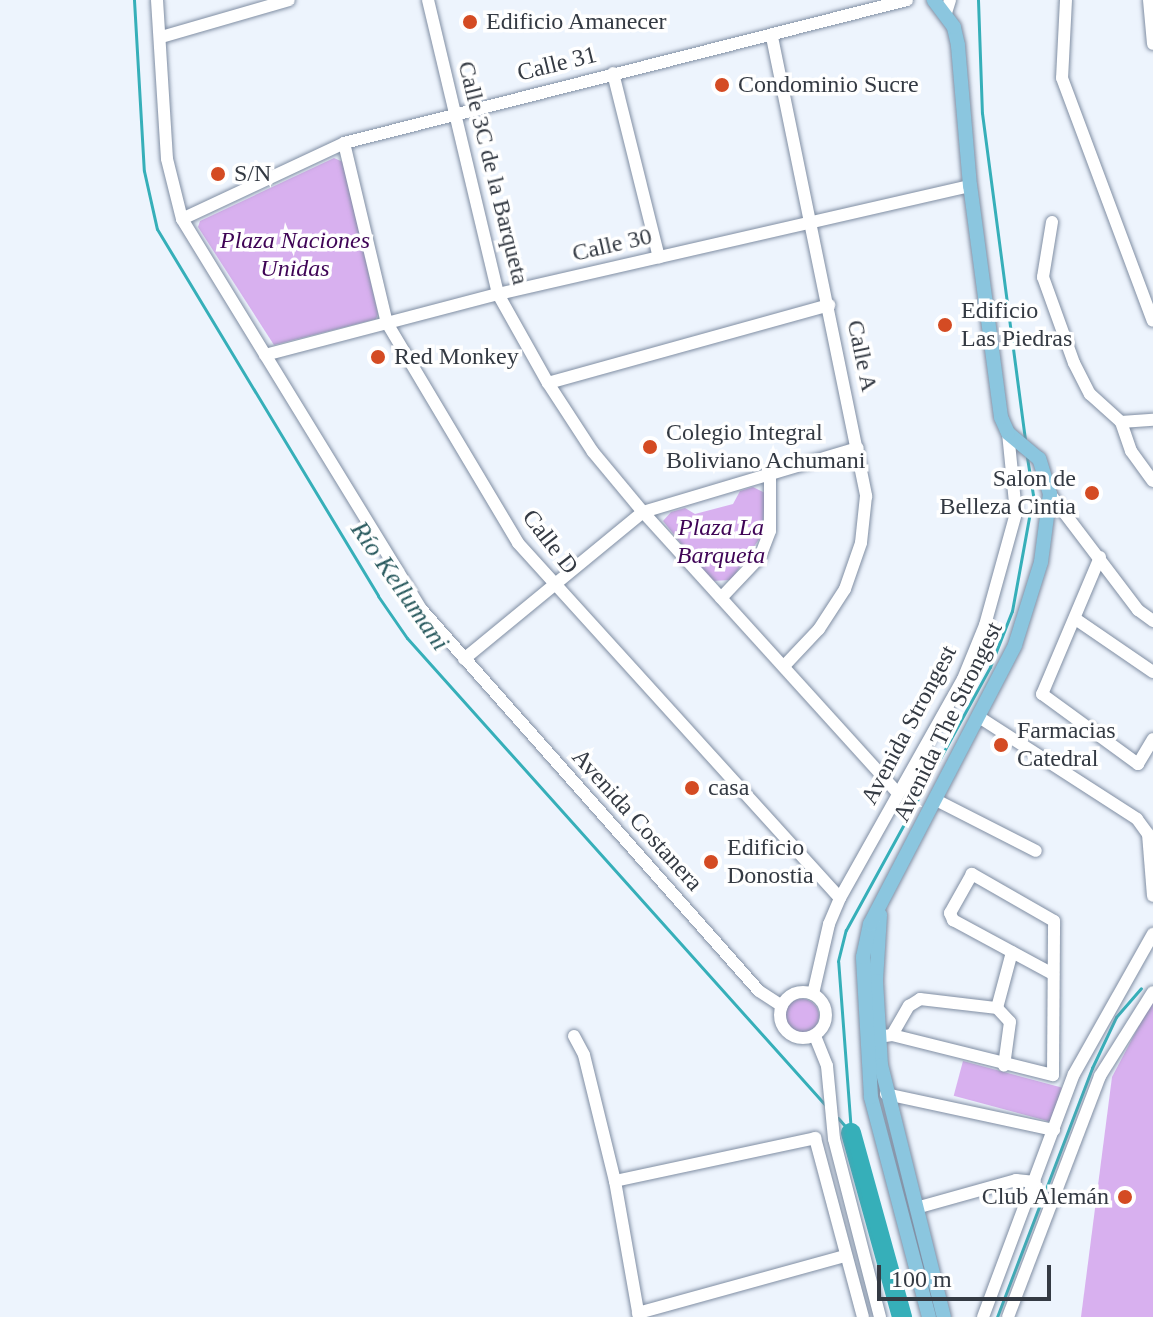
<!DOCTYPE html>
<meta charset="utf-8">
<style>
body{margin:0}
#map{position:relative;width:1153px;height:1317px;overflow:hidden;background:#edf4fd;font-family:Georgia,serif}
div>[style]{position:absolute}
.green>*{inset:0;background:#d8b0ef;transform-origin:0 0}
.round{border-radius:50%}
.stream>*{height:3px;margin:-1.5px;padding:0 1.5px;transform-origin:1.5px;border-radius:1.5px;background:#36afb9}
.river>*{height:20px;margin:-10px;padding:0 10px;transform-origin:10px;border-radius:10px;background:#36afb9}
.roads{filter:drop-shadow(0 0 2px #808ea3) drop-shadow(0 0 2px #808ea3)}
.minor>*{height:12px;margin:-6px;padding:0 6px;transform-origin:6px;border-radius:6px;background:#fff}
.minor>.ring{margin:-6px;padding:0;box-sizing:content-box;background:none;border:12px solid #fff;border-radius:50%}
.major>*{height:14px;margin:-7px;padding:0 7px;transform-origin:7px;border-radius:7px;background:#8bc6df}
.dots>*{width:22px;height:22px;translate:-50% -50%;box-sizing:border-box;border:4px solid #fff;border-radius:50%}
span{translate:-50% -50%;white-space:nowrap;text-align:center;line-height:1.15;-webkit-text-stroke:7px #fff;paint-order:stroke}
.poi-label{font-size:24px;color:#343a43}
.left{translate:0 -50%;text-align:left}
.right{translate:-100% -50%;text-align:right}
.street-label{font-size:24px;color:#343a43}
.park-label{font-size:24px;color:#3f0456;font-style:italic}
.water-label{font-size:26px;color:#295a5e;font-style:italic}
.scale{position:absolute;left:877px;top:1265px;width:174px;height:36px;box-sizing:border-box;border:4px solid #343a43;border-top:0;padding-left:10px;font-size:24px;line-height:28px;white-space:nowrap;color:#343a43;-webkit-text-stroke:6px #fff;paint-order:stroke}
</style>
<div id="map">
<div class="green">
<i style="clip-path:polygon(334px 158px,343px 162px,378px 314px,376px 319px,274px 345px,198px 227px,200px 221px)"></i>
<i style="clip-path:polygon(753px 487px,765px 493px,762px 535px,731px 580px,711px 581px,663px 521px,671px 512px,685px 508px,695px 514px,733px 504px,740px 491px)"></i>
<i class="round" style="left:785px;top:999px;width:34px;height:34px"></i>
<i style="clip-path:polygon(1153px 999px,1153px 1317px,1081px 1317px,1112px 1077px)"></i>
<i style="left:963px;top:1061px;width:102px;height:36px;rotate:15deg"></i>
</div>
<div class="stream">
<i style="left:134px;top:0;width:171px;rotate:86.7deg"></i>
<i style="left:144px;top:171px;width:59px;rotate:77.4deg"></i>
<i style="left:157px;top:229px;width:428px;rotate:58.9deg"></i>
<i style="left:378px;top:596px;width:51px;rotate:55.4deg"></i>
<i style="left:407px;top:638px;width:630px;rotate:48.15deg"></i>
<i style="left:978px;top:0;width:113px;rotate:88deg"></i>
<i style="left:982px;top:113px;width:331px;rotate:82.5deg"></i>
<i style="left:838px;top:1118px;width:20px;rotate:49deg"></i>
<i style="left:851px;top:1132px;width:171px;rotate:-94.3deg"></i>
<i style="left:838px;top:961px;width:32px;rotate:-76deg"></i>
<i style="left:846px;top:930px;width:300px;rotate:-61.3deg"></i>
<i style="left:990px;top:667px;width:60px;rotate:-68.6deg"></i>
<i style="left:1012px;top:611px;width:118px;rotate:-79.7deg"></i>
<i style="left:1033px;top:495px;width:38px;rotate:-99deg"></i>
<i style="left:997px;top:1317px;width:267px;rotate:-69.1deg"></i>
<i style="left:1092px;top:1068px;width:56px;rotate:-64.8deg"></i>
<i style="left:1116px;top:1017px;width:38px;rotate:-49deg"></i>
</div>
<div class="river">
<i style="left:851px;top:1133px;width:191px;rotate:74.5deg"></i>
</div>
<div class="roads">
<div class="minor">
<i style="left:157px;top:0;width:159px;rotate:86.4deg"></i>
<i style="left:167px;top:159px;width:62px;rotate:76deg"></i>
<i style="left:182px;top:219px;width:457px;rotate:58.5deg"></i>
<i style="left:421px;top:609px;width:510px;rotate:48.5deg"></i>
<i style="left:759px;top:991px;width:27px;rotate:33deg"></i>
<i style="left:428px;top:0;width:302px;rotate:76.6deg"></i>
<i style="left:498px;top:294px;width:102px;rotate:60.7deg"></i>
<i style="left:548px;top:383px;width:82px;rotate:56.9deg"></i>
<i style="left:593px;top:452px;width:78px;rotate:50.2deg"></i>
<i style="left:643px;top:512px;width:379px;rotate:47.8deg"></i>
<i style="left:1066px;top:0;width:78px;rotate:92.9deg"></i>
<i style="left:1062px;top:78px;width:259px;rotate:69.5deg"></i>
<i style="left:1149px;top:0;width:44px;rotate:84.8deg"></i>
<i style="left:946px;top:13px;width:14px;rotate:-73deg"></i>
<i style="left:161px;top:37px;width:133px;rotate:-16.1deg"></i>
<i style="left:772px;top:37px;width:469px;rotate:78.4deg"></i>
<i style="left:866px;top:496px;width:47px;rotate:96.1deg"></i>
<i style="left:861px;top:543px;width:49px;rotate:109.2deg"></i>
<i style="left:845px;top:589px;width:48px;rotate:123deg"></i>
<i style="left:819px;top:629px;width:50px;rotate:133.4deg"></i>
<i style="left:613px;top:73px;width:190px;rotate:76deg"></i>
<i style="left:344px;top:143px;width:185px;rotate:76.6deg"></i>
<i style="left:387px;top:323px;width:256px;rotate:59.2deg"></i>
<i style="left:518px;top:543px;width:479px;rotate:47.8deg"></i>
<i style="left:182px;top:219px;width:179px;rotate:-25.1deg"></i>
<i style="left:344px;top:143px;width:581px;rotate:-14.25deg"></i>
<i style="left:1052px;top:222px;width:56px;rotate:99.3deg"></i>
<i style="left:1043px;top:277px;width:91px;rotate:70.2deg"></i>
<i style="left:1074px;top:363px;width:35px;rotate:63deg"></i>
<i style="left:1090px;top:394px;width:42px;rotate:42.1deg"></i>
<i style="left:1121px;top:422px;width:31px;rotate:71deg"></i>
<i style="left:1131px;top:451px;width:37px;rotate:54deg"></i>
<i style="left:265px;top:355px;width:241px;rotate:-14.7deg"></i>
<i style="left:498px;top:294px;width:484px;rotate:-12.9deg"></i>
<i style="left:548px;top:383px;width:292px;rotate:-15.5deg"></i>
<i style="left:1121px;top:422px;width:32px;rotate:-4deg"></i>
<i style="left:1050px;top:494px;width:146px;rotate:52.8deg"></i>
<i style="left:1138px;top:610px;width:19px;rotate:36deg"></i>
<i style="left:1100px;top:557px;width:149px;rotate:112.9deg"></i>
<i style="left:1042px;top:694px;width:119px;rotate:36.1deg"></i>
<i style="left:1138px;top:764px;width:29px;rotate:-59deg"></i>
<i style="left:721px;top:598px;width:57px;rotate:-46.4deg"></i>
<i style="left:760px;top:557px;width:28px;rotate:-69deg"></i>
<i style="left:770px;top:531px;width:57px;rotate:-90deg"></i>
<i style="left:1077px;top:620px;width:92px;rotate:34.4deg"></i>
<i style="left:464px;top:659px;width:232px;rotate:-39.4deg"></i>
<i style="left:643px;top:512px;width:224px;rotate:-16.6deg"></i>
<i style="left:979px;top:717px;width:188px;rotate:32.8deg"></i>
<i style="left:1137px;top:819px;width:19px;rotate:54deg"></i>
<i style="left:1148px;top:834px;width:62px;rotate:85.4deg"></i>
<i style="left:936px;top:800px;width:112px;rotate:27deg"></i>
<i class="ring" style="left:780px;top:992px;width:34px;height:34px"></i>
<i style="left:813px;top:994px;width:72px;rotate:-77.1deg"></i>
<i style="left:829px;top:924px;width:28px;rotate:-67deg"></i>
<i style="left:840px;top:898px;width:251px;rotate:-60.7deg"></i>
<i style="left:963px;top:679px;width:58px;rotate:-67.8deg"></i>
<i style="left:985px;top:625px;width:116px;rotate:-74.5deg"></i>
<i style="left:1016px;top:513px;width:80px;rotate:-95.7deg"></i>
<i style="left:997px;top:1008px;width:19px;rotate:47deg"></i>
<i style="left:1010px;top:1022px;width:44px;rotate:97.8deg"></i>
<i style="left:892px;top:1035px;width:166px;rotate:14deg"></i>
<i style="left:1053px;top:1075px;width:154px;rotate:-89.6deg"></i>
<i style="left:1054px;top:921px;width:95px;rotate:-150.2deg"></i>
<i style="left:972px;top:874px;width:45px;rotate:119.4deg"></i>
<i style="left:950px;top:913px;width:8px;rotate:67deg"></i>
<i style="left:953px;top:920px;width:114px;rotate:28.4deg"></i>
<i style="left:574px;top:1036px;width:21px;rotate:62deg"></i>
<i style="left:584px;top:1055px;width:130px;rotate:76.2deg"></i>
<i style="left:615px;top:1181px;width:138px;rotate:80deg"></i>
<i style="left:815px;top:1036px;width:32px;rotate:68deg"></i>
<i style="left:827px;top:1066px;width:73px;rotate:84.5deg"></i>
<i style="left:834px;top:1139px;width:184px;rotate:75.5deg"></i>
<i style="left:885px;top:1036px;width:7px;rotate:-8deg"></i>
<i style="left:892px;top:1035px;width:34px;rotate:-60deg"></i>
<i style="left:909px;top:1006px;width:13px;rotate:-32deg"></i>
<i style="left:920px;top:999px;width:78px;rotate:6.7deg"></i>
<i style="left:997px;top:1008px;width:58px;rotate:-75deg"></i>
<i style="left:886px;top:1094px;width:172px;rotate:12.1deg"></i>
<i style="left:615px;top:1181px;width:205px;rotate:-12.1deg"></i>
<i style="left:815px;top:1138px;width:185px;rotate:75deg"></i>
<i style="left:916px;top:1208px;width:104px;rotate:-15.6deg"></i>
<i style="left:1016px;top:1180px;width:19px;rotate:6deg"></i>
<i style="left:638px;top:1313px;width:215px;rotate:-15.4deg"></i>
<i style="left:983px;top:1317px;width:259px;rotate:-69.5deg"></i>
<i style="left:1074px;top:1074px;width:161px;rotate:-60.6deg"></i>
<i style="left:1008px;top:1317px;width:258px;rotate:-69.1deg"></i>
<i style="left:1100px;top:1076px;width:99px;rotate:-57.8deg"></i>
</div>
<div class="major">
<i style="left:880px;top:915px;width:66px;rotate:93.5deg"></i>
<i style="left:876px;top:981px;width:84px;rotate:86.6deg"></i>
<i style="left:881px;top:1065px;width:260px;rotate:76deg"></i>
<i style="left:929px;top:1317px;width:228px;rotate:-104.8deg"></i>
<i style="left:871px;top:1097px;width:140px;rotate:-93.3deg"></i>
<i style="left:863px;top:957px;width:34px;rotate:-78deg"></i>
<i style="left:870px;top:924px;width:314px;rotate:-62.5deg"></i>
<i style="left:1015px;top:645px;width:87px;rotate:-72.6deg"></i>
<i style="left:1041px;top:562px;width:69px;rotate:-82.5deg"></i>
<i style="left:1050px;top:494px;width:37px;rotate:-107deg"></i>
<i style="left:1039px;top:459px;width:40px;rotate:-140deg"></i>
<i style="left:1008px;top:433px;width:17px;rotate:-114deg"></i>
<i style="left:1001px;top:417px;width:233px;rotate:-97.6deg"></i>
<i style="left:970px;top:186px;width:142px;rotate:-94.9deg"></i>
<i style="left:958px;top:45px;width:18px;rotate:-103deg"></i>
<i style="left:954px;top:27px;width:34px;rotate:-127deg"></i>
</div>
</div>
<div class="dots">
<i style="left:470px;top:22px;background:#d44b23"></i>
<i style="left:722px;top:85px;background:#d44b23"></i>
<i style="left:218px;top:174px;background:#d44b23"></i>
<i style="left:945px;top:325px;background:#d44b23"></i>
<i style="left:378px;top:357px;background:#d44b23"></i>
<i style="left:650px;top:447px;background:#d44b23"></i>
<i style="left:1092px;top:493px;background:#d44b23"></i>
<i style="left:1001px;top:745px;background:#d44b23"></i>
<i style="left:692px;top:788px;background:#d44b23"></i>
<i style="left:711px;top:862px;background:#d44b23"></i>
<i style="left:1125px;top:1197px;background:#d44b23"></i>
</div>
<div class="poi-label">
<span class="left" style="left:486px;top:22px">Edificio Amanecer</span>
<span class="left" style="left:738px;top:85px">Condominio Sucre</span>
<span class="left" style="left:234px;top:174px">S/N</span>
<span class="left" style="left:961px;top:325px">Edificio<br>Las Piedras</span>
<span class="left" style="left:394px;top:357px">Red Monkey</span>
<span class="left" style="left:666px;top:447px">Colegio Integral<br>Boliviano Achumani</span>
<span class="right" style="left:1076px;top:493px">Salon de<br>Belleza Cintia</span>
<span class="left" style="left:1017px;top:745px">Farmacias<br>Catedral</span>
<span class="left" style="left:708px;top:788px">casa</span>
<span class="left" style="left:727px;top:862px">Edificio<br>Donostia</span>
<span class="right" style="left:1109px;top:1197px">Club Alemán</span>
</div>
<div class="street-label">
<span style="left:557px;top:64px;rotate:-14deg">Calle 31</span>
<span style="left:493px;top:173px;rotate:76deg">Calle 3C de la Barqueta</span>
<span style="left:612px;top:245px;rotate:-13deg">Calle 30</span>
<span style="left:862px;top:356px;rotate:78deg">Calle A</span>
<span style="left:550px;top:542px;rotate:52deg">Calle D</span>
<span style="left:948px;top:722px;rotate:-64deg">Avenida The Strongest</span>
<span style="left:909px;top:725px;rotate:-62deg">Avenida Strongest</span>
<span style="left:637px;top:820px;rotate:48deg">Avenida Costanera</span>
</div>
<div class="park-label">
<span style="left:295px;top:255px">Plaza Naciones<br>Unidas</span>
<span style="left:721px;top:542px">Plaza La<br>Barqueta</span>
</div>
<div class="water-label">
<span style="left:400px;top:586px;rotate:55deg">Río Kellumani</span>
</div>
<div class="scale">100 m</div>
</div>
